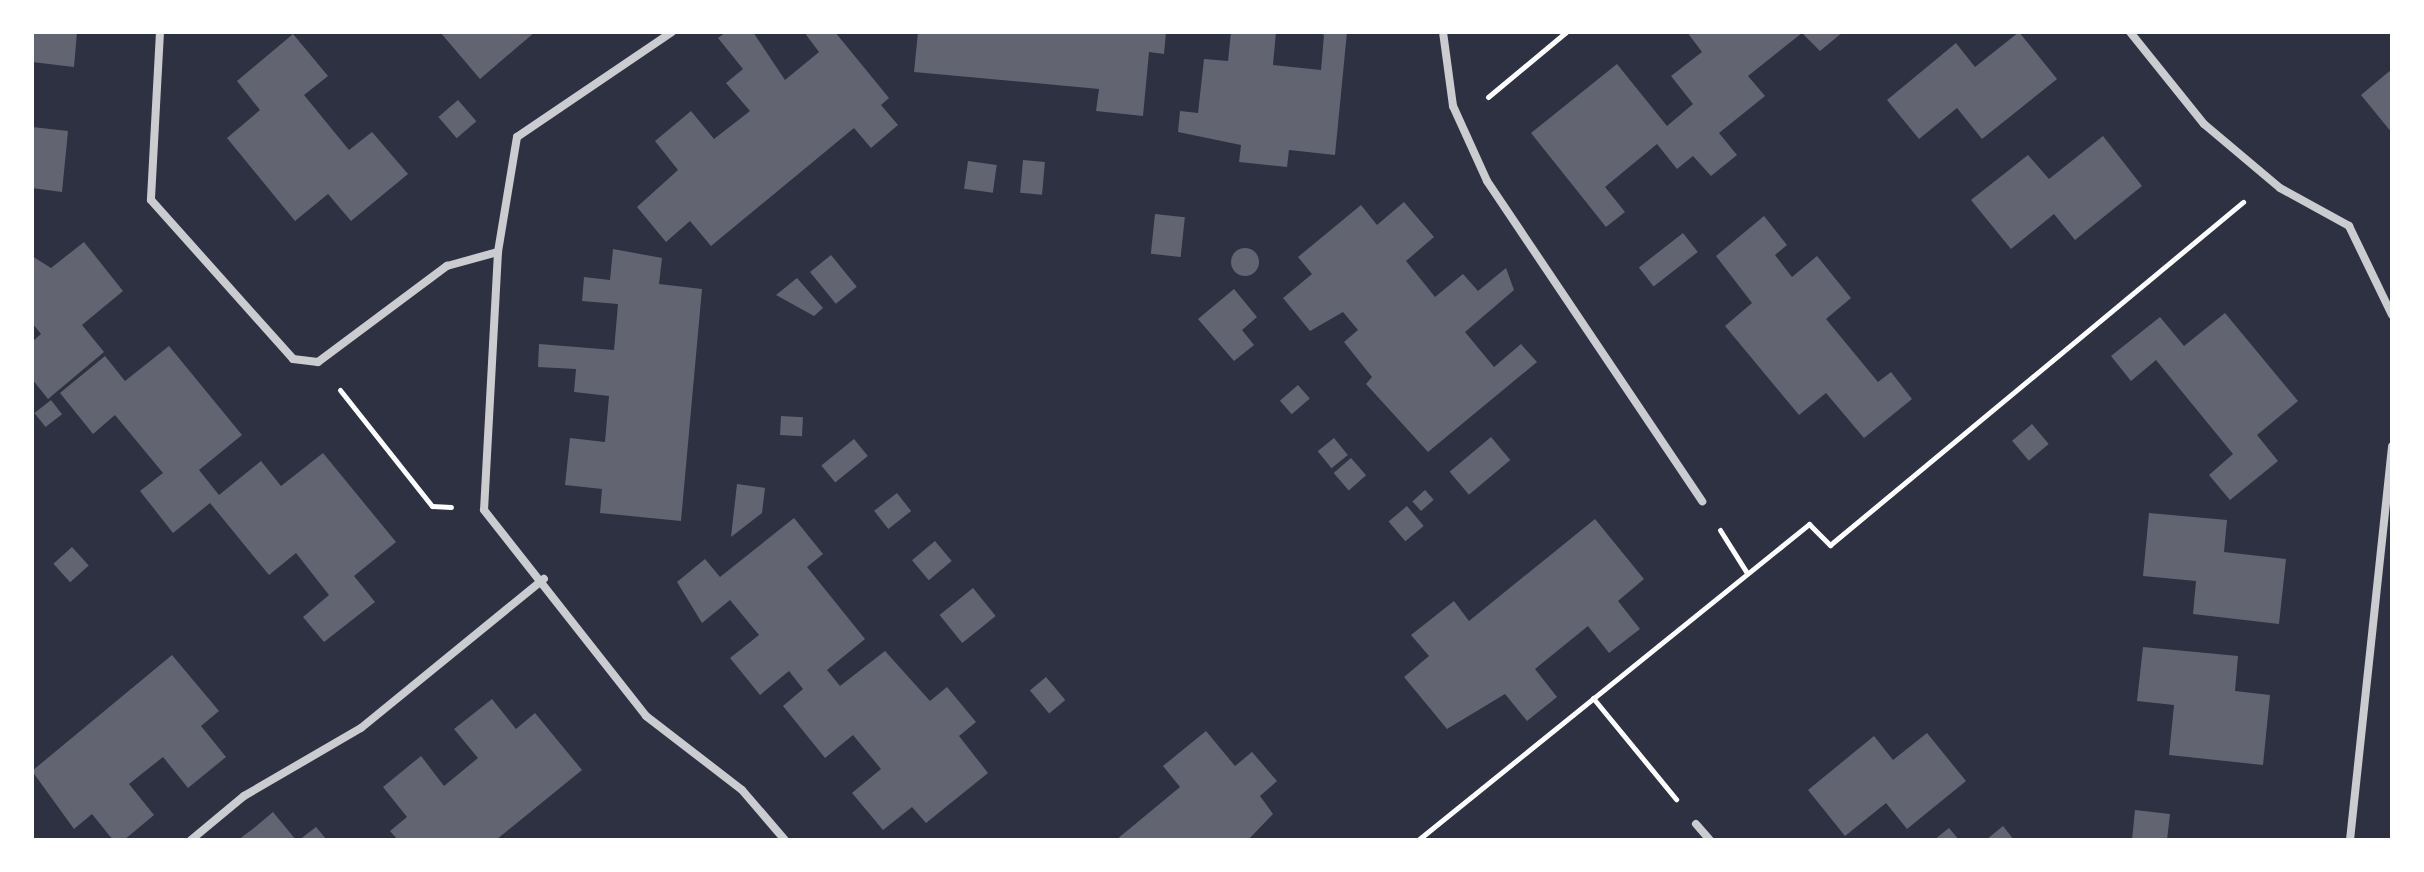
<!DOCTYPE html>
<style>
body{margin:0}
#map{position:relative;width:2424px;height:872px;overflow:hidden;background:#2d3142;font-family:Lato,sans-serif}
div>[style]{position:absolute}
.building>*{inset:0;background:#626471;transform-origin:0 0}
.round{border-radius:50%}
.path>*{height:5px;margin:-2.5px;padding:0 2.5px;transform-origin:2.5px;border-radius:2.5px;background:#fff}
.minor>*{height:8px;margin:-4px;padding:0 4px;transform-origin:4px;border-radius:4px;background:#caccd0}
span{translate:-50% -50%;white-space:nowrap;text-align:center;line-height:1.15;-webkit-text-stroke:8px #fff;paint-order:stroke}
.frame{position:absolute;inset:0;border:34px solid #fff;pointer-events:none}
</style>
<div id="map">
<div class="building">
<i style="clip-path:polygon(32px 32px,77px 32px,74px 67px,32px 62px)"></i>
<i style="clip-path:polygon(440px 32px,535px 32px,480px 79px)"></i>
<i style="clip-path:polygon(726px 32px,753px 32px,785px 80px,819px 52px,804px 32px,835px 32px,889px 98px,881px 105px,898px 125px,871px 148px,854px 128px,711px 246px,690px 221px,666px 242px,637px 207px,678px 170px,655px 141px,691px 111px,714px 139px,750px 111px,726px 83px,743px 69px,718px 38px)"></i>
<i style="clip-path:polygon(918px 32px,1166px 32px,1164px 54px,1149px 52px,1143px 116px,1096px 111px,1099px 89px,914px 72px)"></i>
<i style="clip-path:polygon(1231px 32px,1276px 32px,1273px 65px,1321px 70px,1324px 35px,1318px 32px,1347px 32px,1335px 155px,1289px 150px,1287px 167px,1239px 162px,1241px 145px,1178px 132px,1180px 111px,1198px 113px,1204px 59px,1228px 61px)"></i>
<i style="clip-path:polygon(1687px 32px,1843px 32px,1820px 51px,1802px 33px,1748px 76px,1765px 96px,1719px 133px,1737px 155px,1711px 176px,1693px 156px,1677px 169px,1657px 144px,1605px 187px,1625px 212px,1606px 227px,1531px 133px,1617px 64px,1667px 126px,1693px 104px,1671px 76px,1702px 52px)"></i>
<i style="clip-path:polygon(2019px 32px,2057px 79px,1982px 139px,1957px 108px,1919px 139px,1887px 100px,1956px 43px,1975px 67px)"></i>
<i style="clip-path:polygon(293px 34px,328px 76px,304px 95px,349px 150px,372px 132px,408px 174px,351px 221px,328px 194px,295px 221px,227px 138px,260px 110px,237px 81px)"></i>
<i style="clip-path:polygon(2392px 69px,2392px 133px,2361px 95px)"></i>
<i style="left:458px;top:100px;width:28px;height:26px;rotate:49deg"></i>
<i style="clip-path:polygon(32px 127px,68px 131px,62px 192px,32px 188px)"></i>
<i style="clip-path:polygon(2103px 136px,2142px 186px,2075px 240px,2054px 214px,2011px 249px,1971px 200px,2028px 155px,2049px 179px)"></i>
<i style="left:1023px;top:160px;width:22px;height:33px;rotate:5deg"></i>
<i style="left:968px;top:161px;width:29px;height:28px;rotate:8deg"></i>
<i style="clip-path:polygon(1404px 202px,1434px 237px,1406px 261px,1435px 297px,1463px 274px,1478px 291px,1506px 268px,1514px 290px,1465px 332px,1494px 367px,1521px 344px,1537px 362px,1428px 452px,1366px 384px,1372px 377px,1344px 342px,1358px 330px,1343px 312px,1310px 331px,1283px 298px,1312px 274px,1298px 257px,1361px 205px,1377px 225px)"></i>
<i style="left:1155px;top:214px;width:30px;height:40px;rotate:6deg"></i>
<i style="clip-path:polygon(1764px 216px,1787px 245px,1775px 255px,1792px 277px,1817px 256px,1851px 298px,1826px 319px,1878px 382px,1891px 372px,1912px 399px,1864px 438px,1826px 393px,1799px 415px,1725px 326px,1752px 303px,1716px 256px)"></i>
<i style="left:1683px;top:233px;width:24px;height:56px;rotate:52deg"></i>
<i style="clip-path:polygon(84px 242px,123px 291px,82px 325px,104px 352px,48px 399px,32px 379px,32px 342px,41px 334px,32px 323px,32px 256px,51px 268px)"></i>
<i class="round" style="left:1231px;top:248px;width:28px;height:28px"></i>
<i style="clip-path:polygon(613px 249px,662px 258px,659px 284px,702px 289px,681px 521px,600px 513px,602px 489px,565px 485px,570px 438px,605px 442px,609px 396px,574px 392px,576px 369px,538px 367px,539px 344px,614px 350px,618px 304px,582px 301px,584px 277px,610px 280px)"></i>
<i style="left:831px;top:255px;width:41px;height:27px;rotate:51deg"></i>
<i style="clip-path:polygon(797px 278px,823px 308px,814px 316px,776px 295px)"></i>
<i style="clip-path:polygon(1234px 289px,1257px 317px,1242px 330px,1254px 345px,1234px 361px,1198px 319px)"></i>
<i style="clip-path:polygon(2225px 313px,2298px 401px,2257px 435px,2278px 461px,2230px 500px,2209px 475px,2233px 454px,2156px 360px,2131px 381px,2111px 356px,2160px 317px,2184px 346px)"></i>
<i style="clip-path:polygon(169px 346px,242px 435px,199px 470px,219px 495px,261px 461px,281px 486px,323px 453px,396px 542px,354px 576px,375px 602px,324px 642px,303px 617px,329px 595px,296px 553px,269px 575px,210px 503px,173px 533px,140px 491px,163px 473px,115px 415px,93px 434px,60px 393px,105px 356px,125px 381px)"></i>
<i style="left:1298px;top:385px;width:18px;height:24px;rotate:49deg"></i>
<i style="left:51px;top:400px;width:18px;height:21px;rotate:52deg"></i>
<i style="left:781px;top:416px;width:22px;height:19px;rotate:3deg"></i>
<i style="left:2032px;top:424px;width:26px;height:26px;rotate:50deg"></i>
<i style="left:1491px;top:437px;width:30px;height:54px;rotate:50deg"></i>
<i style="left:1334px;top:438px;width:22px;height:21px;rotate:51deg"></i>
<i style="left:854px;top:439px;width:22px;height:42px;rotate:51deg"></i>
<i style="left:1351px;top:458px;width:23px;height:23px;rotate:49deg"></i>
<i style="clip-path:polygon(737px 484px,765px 488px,762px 513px,731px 537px)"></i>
<i style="left:1425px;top:490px;width:13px;height:17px;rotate:48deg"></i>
<i style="left:897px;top:493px;width:23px;height:29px;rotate:52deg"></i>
<i style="left:1407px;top:506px;width:26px;height:24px;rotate:50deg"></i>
<i style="clip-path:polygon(2149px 513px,2227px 520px,2224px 552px,2286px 559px,2279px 624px,2193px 614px,2196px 581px,2143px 576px)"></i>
<i style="clip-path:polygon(794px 518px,823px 554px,807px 567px,865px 639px,827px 670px,840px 686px,885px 651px,930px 701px,947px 687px,976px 722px,959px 736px,988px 773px,926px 823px,912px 807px,883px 830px,852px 793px,881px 769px,853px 735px,825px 758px,783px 706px,803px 689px,789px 671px,760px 695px,730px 658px,759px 635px,730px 600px,702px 623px,677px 582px,705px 559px,720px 577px)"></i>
<i style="clip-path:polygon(1595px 519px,1644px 579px,1618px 601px,1640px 629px,1609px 653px,1588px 626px,1535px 669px,1557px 697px,1527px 721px,1505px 694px,1447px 729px,1404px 677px,1429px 656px,1411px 635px,1454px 601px,1469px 621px)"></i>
<i style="left:935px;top:541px;width:26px;height:30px;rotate:50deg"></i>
<i style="left:72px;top:547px;width:25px;height:25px;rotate:48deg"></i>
<i style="left:973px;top:588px;width:36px;height:43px;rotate:51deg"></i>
<i style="clip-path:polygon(2143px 647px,2238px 656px,2235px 691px,2270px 695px,2263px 765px,2169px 755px,2174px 705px,2137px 701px)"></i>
<i style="clip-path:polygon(172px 655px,219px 711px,201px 726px,226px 757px,188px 788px,163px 757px,129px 784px,154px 815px,124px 840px,113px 840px,92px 814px,74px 829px,32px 771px)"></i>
<i style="left:1046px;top:677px;width:30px;height:21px;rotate:50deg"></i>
<i style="clip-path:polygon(492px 699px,516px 729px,535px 713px,582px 770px,496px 840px,398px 840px,390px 831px,407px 817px,383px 787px,421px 756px,444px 786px,478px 758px,454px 729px)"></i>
<i style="clip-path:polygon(1206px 731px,1235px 766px,1252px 752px,1277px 781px,1260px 796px,1273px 814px,1248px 840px,1116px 840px,1180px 787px,1163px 766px)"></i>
<i style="clip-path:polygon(1927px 733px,1966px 781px,1907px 829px,1886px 803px,1845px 836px,1808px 790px,1874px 736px,1893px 760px)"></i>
<i style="clip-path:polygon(2135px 810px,2170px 814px,2167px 840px,2132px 840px)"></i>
<i style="clip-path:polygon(273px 812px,296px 840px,238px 840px,254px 828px)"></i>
<i style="clip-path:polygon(2003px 826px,2014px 840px,1986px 840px)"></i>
<i style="clip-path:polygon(316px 827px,327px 840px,299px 840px)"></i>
<i style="clip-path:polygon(1949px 828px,1959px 840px,1934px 840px)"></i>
</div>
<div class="path">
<i style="left:1488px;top:97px;width:102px;rotate:-39.8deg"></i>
<i style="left:340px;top:390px;width:148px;rotate:51.6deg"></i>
<i style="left:432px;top:506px;width:19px;rotate:3deg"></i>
<i style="left:1720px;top:530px;width:51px;rotate:57.9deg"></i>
<i style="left:1593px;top:698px;width:131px;rotate:50.6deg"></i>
<i style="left:1418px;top:840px;width:503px;rotate:-38.94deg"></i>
<i style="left:1809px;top:524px;width:30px;rotate:45deg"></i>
<i style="left:1830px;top:545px;width:537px;rotate:-39.71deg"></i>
</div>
<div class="minor">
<i style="left:160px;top:32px;width:168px;rotate:93.1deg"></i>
<i style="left:151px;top:200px;width:213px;rotate:48.2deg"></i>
<i style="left:293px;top:359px;width:25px;rotate:7deg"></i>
<i style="left:318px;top:362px;width:161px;rotate:-36.7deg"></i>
<i style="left:447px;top:266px;width:53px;rotate:-15.4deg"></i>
<i style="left:672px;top:32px;width:187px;rotate:145.9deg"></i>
<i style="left:517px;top:137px;width:117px;rotate:99.4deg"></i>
<i style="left:498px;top:252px;width:258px;rotate:93.1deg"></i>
<i style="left:484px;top:510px;width:262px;rotate:51.8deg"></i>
<i style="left:646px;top:716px;width:121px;rotate:37.6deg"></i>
<i style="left:742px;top:790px;width:66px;rotate:49.3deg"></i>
<i style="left:1443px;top:32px;width:75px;rotate:82.3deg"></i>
<i style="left:1453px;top:106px;width:82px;rotate:65.6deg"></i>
<i style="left:1487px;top:181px;width:386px;rotate:56.1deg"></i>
<i style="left:2130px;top:32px;width:118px;rotate:51.2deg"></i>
<i style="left:2204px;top:124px;width:99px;rotate:40.1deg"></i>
<i style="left:2280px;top:188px;width:79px;rotate:28.8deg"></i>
<i style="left:2349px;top:226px;width:99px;rotate:64.2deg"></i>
<i style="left:1696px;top:824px;width:21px;rotate:49deg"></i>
<i style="left:191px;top:840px;width:69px;rotate:-39.7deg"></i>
<i style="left:244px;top:796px;width:135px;rotate:-30.2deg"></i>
<i style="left:361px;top:728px;width:236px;rotate:-39.2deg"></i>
<i style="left:2350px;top:840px;width:396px;rotate:-83.9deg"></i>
</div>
<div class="frame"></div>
</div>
